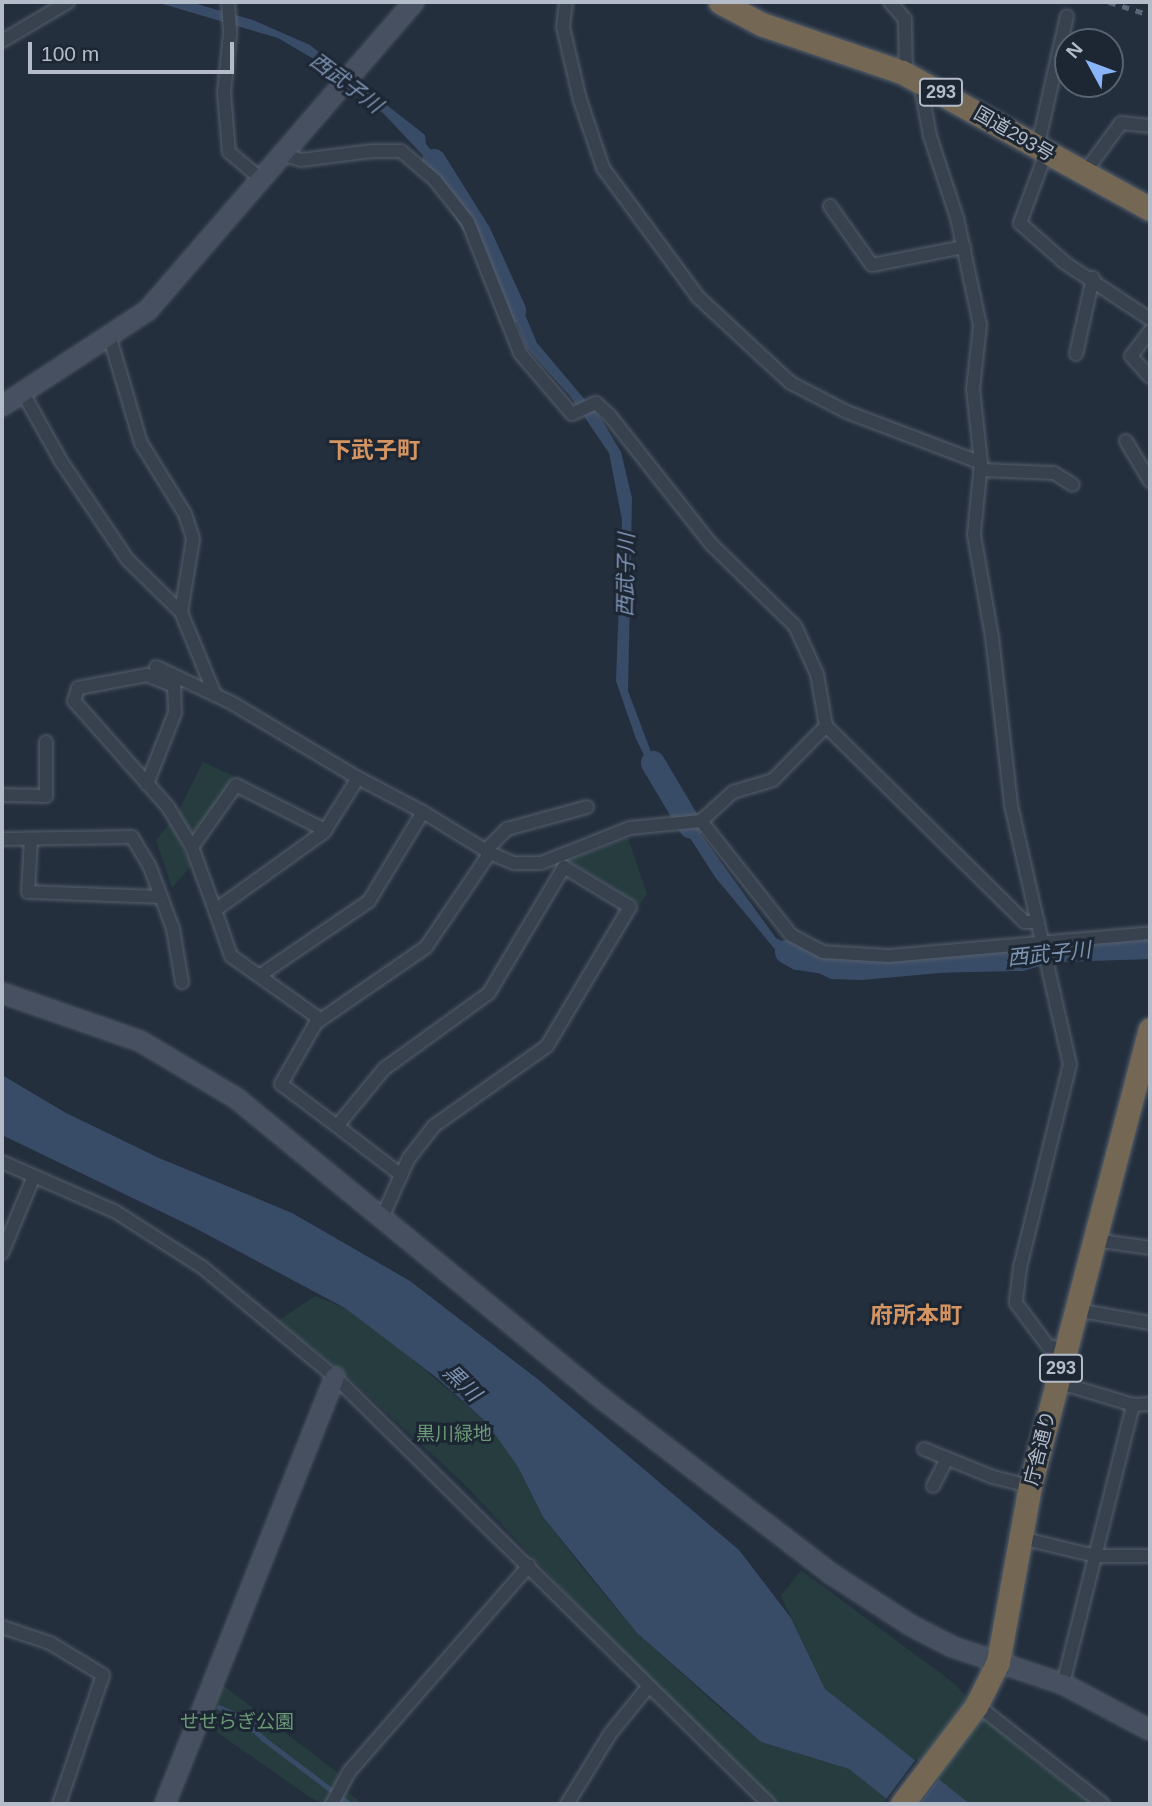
<!DOCTYPE html>
<meta charset="utf-8">
<style>
body{margin:0}
#map{position:relative;width:1152px;height:1806px;overflow:hidden;background:#242f3e;font-family:Arial,"Noto Sans JP",sans-serif}
div>[style]{position:absolute}
.green>*{inset:0;background:#263c3f}
.water>*{inset:0;background:#394c67}
.pier>*{inset:0;background:#242f3e}
.stream>*{height:4.5px;margin:-2.25px;padding:0 2.25px;transform-origin:2.25px;border-radius:2.25px;background:#394c67}
.river>*{height:24px;margin:-12px;padding:0 12px;transform-origin:12px;border-radius:12px;background:#394c67}
.roads{filter:drop-shadow(0 0 2px #565f6c) drop-shadow(0 0 2px #565f6c)}
.street>*{height:12px;margin:-6px;padding:0 6px;transform-origin:6px;border-radius:6px;background:#38414e}
.secondary>*{height:18px;margin:-9px;padding:0 9px;transform-origin:9px;border-radius:9px;background:#465061}
.highway>*{height:23px;margin:-11.5px;padding:0 11.5px;transform-origin:11.5px;border-radius:11.5px;background:#746855}
.rail>*{height:4.5px;margin-top:-2.25px;transform-origin:0;background:repeating-linear-gradient(90deg,#5a6575 0 7px,transparent 0 14px)}
span{translate:-50% -50%;white-space:nowrap;text-align:center;line-height:1.15;-webkit-text-stroke:6px #1d2633;paint-order:stroke}
.shield-label span{padding:2px 5px;background:#1d2633;border:2px solid;border-radius:5px;-webkit-text-stroke-width:0}
.shield-label{font-size:18px;color:#b4bcc9;font-weight:700}
.street-label{font-size:19px;color:#b4bcc9}
.park-label{font-size:19px;color:#6b9a76}
.water-label{font-size:21px;color:#7c92b1;font-style:italic}
.quarter-label{font-size:23px;color:#d59563;font-weight:700}
.frame{position:absolute;inset:0;border:4px solid #b4bcc9;pointer-events:none}
.north{position:absolute;left:1054px;top:28px;width:70px;height:70px;box-sizing:border-box;background:#1d2633;border:2px solid #59626f;border-radius:50%;rotate:311deg;font-size:19px;font-weight:700;line-height:28px;text-align:center;color:#b4bcc9}
.north::after{content:'';display:block;margin:auto;width:24px;height:32px;background:#8ab4f8;clip-path:polygon(50% 0,100% 100%,50% 72%,0 100%)}
.scale{position:absolute;left:28px;top:42px;width:206px;height:32px;box-sizing:border-box;border:4px solid #b4bcc9;border-top:0;padding-left:9px;font-size:21px;line-height:24px;white-space:nowrap;color:#b4bcc9;-webkit-text-stroke:5px #1d2633;paint-order:stroke}
</style>
<div id="map">
<div class="green">
<i style="clip-path:polygon(203px 762px,233px 776px,203px 828px,189px 830px,178px 812px)"></i>
<i style="clip-path:polygon(171px 822px,191px 866px,172px 888px,156px 840px)"></i>
<i style="clip-path:polygon(628px 838px,647px 894px,640px 904px,568px 860px)"></i>
<i style="clip-path:polygon(315px 1296px,345px 1308px,385px 1336px,486px 1422px,518px 1467px,543px 1517px,584px 1570px,637px 1633px,721px 1709px,761px 1742px,849px 1769px,893px 1804px,776px 1804px,647px 1680px,466px 1486px,336px 1366px,278px 1321px)"></i>
<i style="clip-path:polygon(801px 1570px,951px 1681px,1022px 1751px,1092px 1804px,970px 1804px,897px 1750px,825px 1689px,781px 1596px)"></i>
<i style="clip-path:polygon(220px 1683px,338px 1773px,338px 1785px,363px 1804px,324px 1804px,308px 1796px,204px 1723px)"></i>
</div>
<div class="water">
<i style="clip-path:polygon(156px 2px,190px 2px,253px 20px,310px 45px,425px 135px,426px 144px,485px 220px,537px 343px,602px 420px,621px 452px,632px 498px,628px 691px,651px 752px,684px 811px,776px 938px,832px 968px,848px 971px,1107px 950px,1150px 952px,1150px 959px,1061px 962px,862px 980px,831px 979px,778px 953px,715px 877px,669px 805px,636px 739px,616px 681px,622px 520px,609px 453px,570px 396px,526px 347px,485px 237px,458px 193px,384px 114px,312px 58px,278px 38px)"></i>
<i style="clip-path:polygon(2px 1075px,66px 1113px,159px 1158px,292px 1213px,410px 1281px,540px 1381px,739px 1550px,791px 1618px,825px 1689px,970px 1804px,893px 1804px,849px 1769px,761px 1742px,637px 1633px,543px 1517px,518px 1467px,486px 1422px,437px 1378px,345px 1308px,195px 1228px,2px 1135px)"></i>
</div>
<div class="pier">
<i style="clip-path:polygon(916px 1759px,940px 1777px,919px 1804px,887px 1804px,884px 1802px)"></i>
</div>
<div class="stream">
<i style="left:219px;top:1707px;width:39px;rotate:24deg"></i>
<i style="left:255px;top:1723px;width:7px;rotate:98deg"></i>
<i style="left:254px;top:1730px;width:13px;rotate:42deg"></i>
<i style="left:264px;top:1739px;width:108px;rotate:37.1deg"></i>
</div>
<div class="river">
<i style="left:434px;top:161px;width:85px;rotate:58deg"></i>
<i style="left:479px;top:233px;width:85px;rotate:65.6deg"></i>
<i style="left:653px;top:763px;width:74px;rotate:59.3deg"></i>
<i style="left:787px;top:952px;width:13px;rotate:29deg"></i>
<i style="left:798px;top:958px;width:32px;rotate:9deg"></i>
<i style="left:830px;top:963px;width:191px;rotate:-1.2deg"></i>
<i style="left:1021px;top:959px;width:41px;rotate:-15.8deg"></i>
<i style="left:1060px;top:948px;width:90px;rotate:-0.6deg"></i>
</div>
<div class="roads">
<div class="street">
<i style="left:228px;top:2px;width:31px;rotate:86deg"></i>
<i style="left:230px;top:33px;width:60px;rotate:95.7deg"></i>
<i style="left:224px;top:93px;width:59px;rotate:85.2deg"></i>
<i style="left:229px;top:152px;width:42px;rotate:40.2deg"></i>
<i style="left:566px;top:2px;width:25px;rotate:97deg"></i>
<i style="left:563px;top:27px;width:75px;rotate:76.9deg"></i>
<i style="left:580px;top:100px;width:72px;rotate:71.3deg"></i>
<i style="left:603px;top:168px;width:160px;rotate:53.6deg"></i>
<i style="left:698px;top:297px;width:127px;rotate:42.8deg"></i>
<i style="left:791px;top:383px;width:63px;rotate:27.4deg"></i>
<i style="left:847px;top:412px;width:143px;rotate:20.8deg"></i>
<i style="left:890px;top:2px;width:23px;rotate:49deg"></i>
<i style="left:905px;top:19px;width:56px;rotate:89deg"></i>
<i style="left:2px;top:41px;width:77px;rotate:-30.6deg"></i>
<i style="left:920px;top:82px;width:55px;rotate:79.5deg"></i>
<i style="left:930px;top:136px;width:86px;rotate:71.8deg"></i>
<i style="left:957px;top:218px;width:109px;rotate:77.9deg"></i>
<i style="left:980px;top:325px;width:64px;rotate:96.2deg"></i>
<i style="left:973px;top:389px;width:74px;rotate:83.8deg"></i>
<i style="left:981px;top:463px;width:72px;rotate:95.6deg"></i>
<i style="left:974px;top:535px;width:104px;rotate:80deg"></i>
<i style="left:992px;top:637px;width:169px;rotate:83.5deg"></i>
<i style="left:1011px;top:805px;width:266px;rotate:77.2deg"></i>
<i style="left:1070px;top:1064px;width:210px;rotate:103.8deg"></i>
<i style="left:1020px;top:1268px;width:35px;rotate:97deg"></i>
<i style="left:1016px;top:1303px;width:54px;rotate:53.3deg"></i>
<i style="left:1048px;top:1346px;width:17px;rotate:13deg"></i>
<i style="left:1037px;top:149px;width:136px;rotate:-77.3deg"></i>
<i style="left:1046px;top:153px;width:75px;rotate:110.4deg"></i>
<i style="left:1020px;top:223px;width:60px;rotate:41.6deg"></i>
<i style="left:1065px;top:263px;width:102px;rotate:33.4deg"></i>
<i style="left:284px;top:155px;width:18px;rotate:16deg"></i>
<i style="left:301px;top:160px;width:72px;rotate:-7.2deg"></i>
<i style="left:372px;top:151px;width:29px"></i>
<i style="left:401px;top:151px;width:45px;rotate:40.5deg"></i>
<i style="left:435px;top:180px;width:53px;rotate:51.8deg"></i>
<i style="left:468px;top:222px;width:141px;rotate:68.3deg"></i>
<i style="left:520px;top:353px;width:80px;rotate:49.6deg"></i>
<i style="left:572px;top:414px;width:26px;rotate:-25deg"></i>
<i style="left:596px;top:403px;width:19px;rotate:43deg"></i>
<i style="left:610px;top:416px;width:163px;rotate:51.7deg"></i>
<i style="left:711px;top:544px;width:117px;rotate:44.3deg"></i>
<i style="left:795px;top:626px;width:53px;rotate:65.4deg"></i>
<i style="left:817px;top:674px;width:53px;rotate:80.2deg"></i>
<i style="left:826px;top:726px;width:279px;rotate:44.6deg"></i>
<i style="left:1025px;top:922px;width:13px"></i>
<i style="left:1085px;top:172px;width:61px;rotate:-53.7deg"></i>
<i style="left:1121px;top:123px;width:29px;rotate:6deg"></i>
<i style="left:830px;top:206px;width:72px;rotate:54.6deg"></i>
<i style="left:872px;top:265px;width:94px;rotate:-11.1deg"></i>
<i style="left:1150px;top:331px;width:31px;rotate:127deg"></i>
<i style="left:1131px;top:356px;width:28px;rotate:48deg"></i>
<i style="left:110px;top:338px;width:109px;rotate:73.6deg"></i>
<i style="left:141px;top:443px;width:84px;rotate:58.2deg"></i>
<i style="left:185px;top:514px;width:26px;rotate:72deg"></i>
<i style="left:193px;top:539px;width:74px;rotate:99.3deg"></i>
<i style="left:1076px;top:354px;width:78px;rotate:-77.4deg"></i>
<i style="left:23px;top:393px;width:78px;rotate:60.8deg"></i>
<i style="left:61px;top:461px;width:118px;rotate:56deg"></i>
<i style="left:127px;top:559px;width:76px;rotate:44.5deg"></i>
<i style="left:181px;top:612px;width:90px;rotate:67.7deg"></i>
<i style="left:1126px;top:441px;width:47px;rotate:59deg"></i>
<i style="left:981px;top:470px;width:73px;rotate:2.4deg"></i>
<i style="left:1054px;top:473px;width:22px;rotate:32deg"></i>
<i style="left:156px;top:667px;width:84px;rotate:25.3deg"></i>
<i style="left:232px;top:703px;width:147px;rotate:30.8deg"></i>
<i style="left:147px;top:784px;width:76px;rotate:-68.5deg"></i>
<i style="left:175px;top:713px;width:27px;rotate:-92deg"></i>
<i style="left:174px;top:686px;width:29px;rotate:-158deg"></i>
<i style="left:147px;top:675px;width:70px;rotate:169.3deg"></i>
<i style="left:78px;top:688px;width:14px;rotate:107deg"></i>
<i style="left:74px;top:701px;width:142px;rotate:48.4deg"></i>
<i style="left:168px;top:807px;width:47px;rotate:59deg"></i>
<i style="left:2px;top:795px;width:44px;rotate:1.3deg"></i>
<i style="left:46px;top:796px;width:54px;rotate:-90deg"></i>
<i style="left:423px;top:812px;width:79px;rotate:31.5deg"></i>
<i style="left:701px;top:821px;width:145px;rotate:51.7deg"></i>
<i style="left:791px;top:935px;width:36px;rotate:28deg"></i>
<i style="left:823px;top:952px;width:66px;rotate:3.5deg"></i>
<i style="left:889px;top:956px;width:262px;rotate:-5deg"></i>
<i style="left:2px;top:839px;width:130px;rotate:-0.9deg"></i>
<i style="left:132px;top:837px;width:35px;rotate:59deg"></i>
<i style="left:150px;top:867px;width:66px;rotate:69.6deg"></i>
<i style="left:173px;top:929px;width:54px;rotate:80.4deg"></i>
<i style="left:31px;top:839px;width:53px;rotate:93.2deg"></i>
<i style="left:28px;top:892px;width:133px;rotate:2.2deg"></i>
<i style="left:486px;top:850px;width:30px;rotate:-45deg"></i>
<i style="left:507px;top:829px;width:83px;rotate:-15.4deg"></i>
<i style="left:215px;top:910px;width:67px;rotate:-110.1deg"></i>
<i style="left:192px;top:847px;width:76px;rotate:-54.6deg"></i>
<i style="left:236px;top:785px;width:100px;rotate:26.8deg"></i>
<i style="left:259px;top:976px;width:133px;rotate:-34.3deg"></i>
<i style="left:369px;top:901px;width:104px;rotate:-58.8deg"></i>
<i style="left:423px;top:812px;width:73px;rotate:-152.4deg"></i>
<i style="left:358px;top:778px;width:64px;rotate:122.2deg"></i>
<i style="left:324px;top:832px;width:134px;rotate:144.4deg"></i>
<i style="left:215px;top:910px;width:49px;rotate:70.8deg"></i>
<i style="left:231px;top:956px;width:110px;rotate:35.4deg"></i>
<i style="left:337px;top:1126px;width:70px;rotate:-143.1deg"></i>
<i style="left:281px;top:1084px;width:70px;rotate:-60.2deg"></i>
<i style="left:316px;top:1023px;width:134px;rotate:-34.6deg"></i>
<i style="left:426px;top:947px;width:114px;rotate:-55.8deg"></i>
<i style="left:490px;top:853px;width:26px;rotate:23deg"></i>
<i style="left:514px;top:863px;width:27px"></i>
<i style="left:541px;top:863px;width:96px;rotate:-21.5deg"></i>
<i style="left:630px;top:828px;width:71px;rotate:-5.6deg"></i>
<i style="left:701px;top:821px;width:43px;rotate:-42.2deg"></i>
<i style="left:733px;top:792px;width:42px;rotate:-16.7deg"></i>
<i style="left:773px;top:780px;width:76px;rotate:-45.5deg"></i>
<i style="left:2px;top:1162px;width:124px;rotate:23.7deg"></i>
<i style="left:116px;top:1212px;width:102px;rotate:32.6deg"></i>
<i style="left:202px;top:1267px;width:173px;rotate:39.6deg"></i>
<i style="left:335px;top:1377px;width:609px;rotate:44.53deg"></i>
<i style="left:382px;top:1218px;width:47px;rotate:-66.2deg"></i>
<i style="left:401px;top:1175px;width:19px;rotate:-65deg"></i>
<i style="left:409px;top:1158px;width:41px;rotate:-52deg"></i>
<i style="left:434px;top:1126px;width:138px;rotate:-35.3deg"></i>
<i style="left:547px;top:1046px;width:162px;rotate:-59.2deg"></i>
<i style="left:630px;top:907px;width:77px;rotate:-148.8deg"></i>
<i style="left:564px;top:867px;width:147px;rotate:120.8deg"></i>
<i style="left:489px;top:993px;width:130px;rotate:144.1deg"></i>
<i style="left:384px;top:1069px;width:74px;rotate:129.5deg"></i>
<i style="left:337px;top:1126px;width:81px;rotate:37.4deg"></i>
<i style="left:1094px;top:1240px;width:57px;rotate:8.1deg"></i>
<i style="left:2px;top:1253px;width:83px;rotate:-67.4deg"></i>
<i style="left:1076px;top:1310px;width:75px;rotate:10deg"></i>
<i style="left:1057px;top:1382px;width:79px;rotate:16.8deg"></i>
<i style="left:1133px;top:1405px;width:17px;rotate:-3deg"></i>
<i style="left:924px;top:1449px;width:74px;rotate:22.1deg"></i>
<i style="left:993px;top:1477px;width:38px;rotate:14deg"></i>
<i style="left:933px;top:1486px;width:30px;rotate:-63deg"></i>
<i style="left:1021px;top:1538px;width:77px;rotate:13.5deg"></i>
<i style="left:1096px;top:1556px;width:54px"></i>
<i style="left:2px;top:1627px;width:51px;rotate:18.4deg"></i>
<i style="left:50px;top:1643px;width:62px;rotate:31.1deg"></i>
<i style="left:103px;top:1675px;width:136px;rotate:108.8deg"></i>
<i style="left:1063px;top:1684px;width:288px;rotate:-75.9deg"></i>
<i style="left:977px;top:1705px;width:160px;rotate:38.2deg"></i>
<i style="left:332px;top:1804px;width:36px;rotate:-62deg"></i>
<i style="left:349px;top:1772px;width:274px;rotate:-48.9deg"></i>
<i style="left:567px;top:1804px;width:82px;rotate:-58.4deg"></i>
<i style="left:610px;top:1734px;width:60px;rotate:-51deg"></i>
</div>
<div class="secondary">
<i style="left:2px;top:406px;width:175px;rotate:-33.3deg"></i>
<i style="left:148px;top:310px;width:407px;rotate:-49.2deg"></i>
<i style="left:2px;top:993px;width:146px;rotate:19.2deg"></i>
<i style="left:140px;top:1041px;width:112px;rotate:30.7deg"></i>
<i style="left:236px;top:1098px;width:476px;rotate:39.4deg"></i>
<i style="left:604px;top:1400px;width:285px;rotate:37.4deg"></i>
<i style="left:830px;top:1573px;width:95px;rotate:33deg"></i>
<i style="left:910px;top:1625px;width:48px;rotate:27.1deg"></i>
<i style="left:953px;top:1647px;width:116px;rotate:18.6deg"></i>
<i style="left:1063px;top:1684px;width:98px;rotate:27.9deg"></i>
<i style="left:165px;top:1804px;width:460px;rotate:-68.3deg"></i>
</div>
<div class="highway">
<i style="left:720px;top:2px;width:47px;rotate:28.2deg"></i>
<i style="left:761px;top:24px;width:149px;rotate:18.8deg"></i>
<i style="left:902px;top:72px;width:283px;rotate:28.9deg"></i>
<i style="left:902px;top:1804px;width:123px;rotate:-52.9deg"></i>
<i style="left:976px;top:1706px;width:49px;rotate:-63.4deg"></i>
<i style="left:998px;top:1662px;width:179px;rotate:-79.7deg"></i>
<i style="left:1030px;top:1486px;width:472px;rotate:-75.3deg"></i>
</div>
</div>
<div class="rail">
<i style="left:1109px;top:2px;width:43px;rotate:17.6deg"></i>
</div>
<div class="shield-label">
<span style="left:941px;top:92px">293</span>
<span style="left:1061px;top:1368px">293</span>
</div>
<div class="street-label">
<span style="left:1014px;top:134px;rotate:30deg">国道293号</span>
<span style="left:1040px;top:1448px;rotate:-76deg">庁舎通り</span>
</div>
<div class="park-label">
<span style="left:454px;top:1434px">黒川緑地</span>
<span style="left:237px;top:1722px">せせらぎ公園</span>
</div>
<div class="water-label">
<span style="left:346px;top:83px;rotate:37deg">西武子川</span>
<span style="left:626px;top:575px;rotate:-89deg">西武子川</span>
<span style="left:1049px;top:954px;rotate:-6deg">西武子川</span>
<span style="left:462px;top:1383px;rotate:44deg">黒川</span>
</div>
<div class="quarter-label">
<span style="left:374px;top:450px">下武子町</span>
<span style="left:916px;top:1315px">府所本町</span>
</div>
<div class="frame"></div>
<div class="north">N</div>
<div class="scale">100 m</div>
</div>
